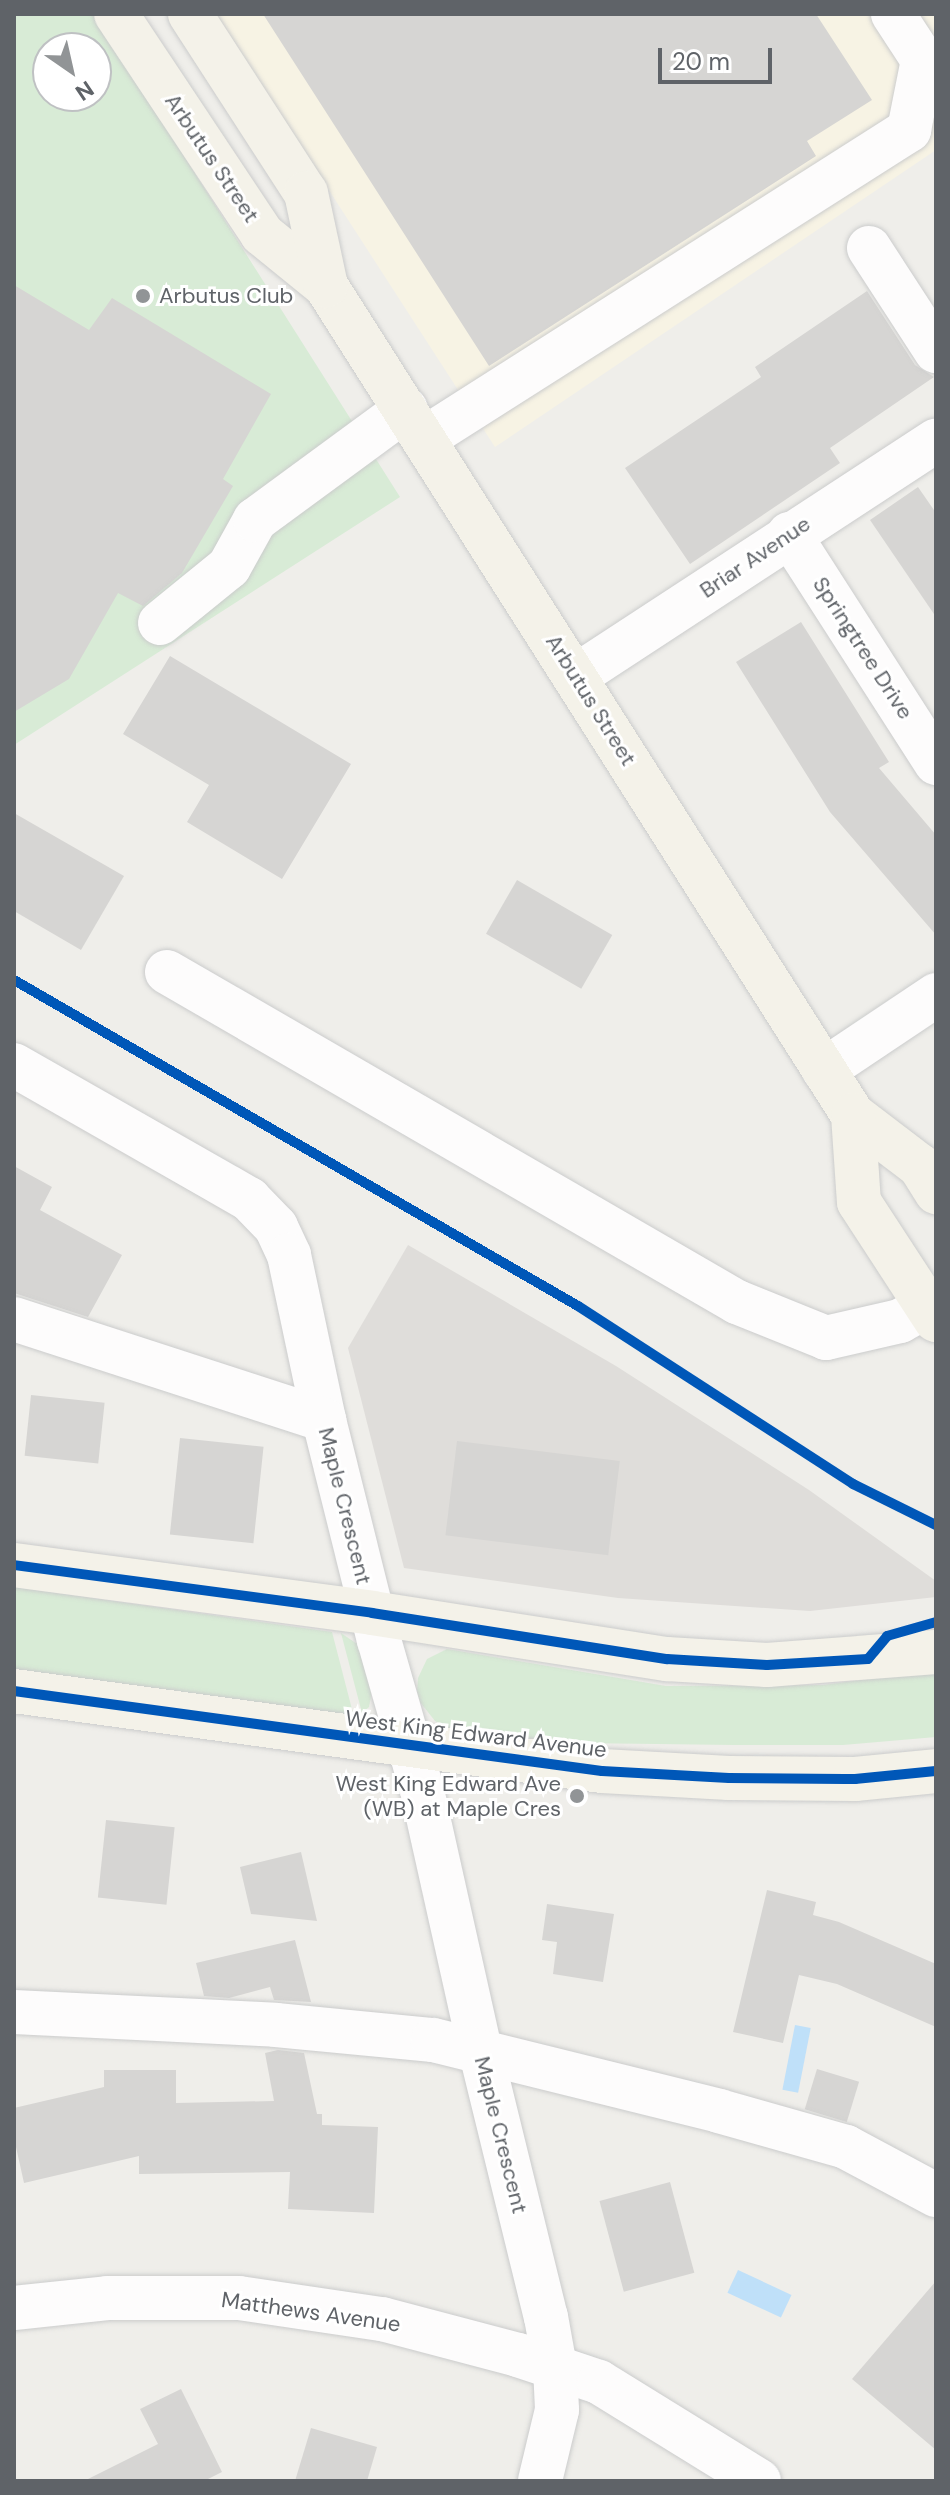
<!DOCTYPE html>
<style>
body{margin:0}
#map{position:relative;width:950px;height:2495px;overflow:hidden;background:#efeeea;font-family:"DM Sans",sans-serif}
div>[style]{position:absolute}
.commercial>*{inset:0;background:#f7f3e4}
.industrial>*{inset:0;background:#dfddda}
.green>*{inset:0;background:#d8ebd6}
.water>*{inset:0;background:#bfe0f9;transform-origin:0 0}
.building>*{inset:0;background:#d6d5d3;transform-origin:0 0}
.roads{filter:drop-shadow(0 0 2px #cbcccc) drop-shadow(0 0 2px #cbcccc)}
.minor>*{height:44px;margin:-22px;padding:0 22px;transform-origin:22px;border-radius:22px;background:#fdfcfc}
.major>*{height:44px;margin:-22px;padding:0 22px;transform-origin:22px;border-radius:22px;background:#f4f2e9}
.cycleway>*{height:10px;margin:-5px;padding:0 5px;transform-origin:5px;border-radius:5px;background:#0057b8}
.dots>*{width:22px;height:22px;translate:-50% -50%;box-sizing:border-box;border:4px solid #fff;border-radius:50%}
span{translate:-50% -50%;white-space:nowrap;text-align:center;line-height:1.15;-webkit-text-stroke:6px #fff;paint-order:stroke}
.street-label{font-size:22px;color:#5f6368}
.poi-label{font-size:22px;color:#5f6368}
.left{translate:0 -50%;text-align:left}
.right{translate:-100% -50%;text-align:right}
.frame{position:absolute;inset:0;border:16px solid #5f6368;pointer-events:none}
.north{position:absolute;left:32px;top:32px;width:80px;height:80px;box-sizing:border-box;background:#fff;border:2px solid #bfc1c3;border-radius:50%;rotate:146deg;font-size:22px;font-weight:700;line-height:32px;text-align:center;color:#5f6368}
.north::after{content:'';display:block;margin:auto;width:28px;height:36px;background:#919496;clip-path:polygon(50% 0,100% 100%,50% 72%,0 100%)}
.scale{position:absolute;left:658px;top:48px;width:114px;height:36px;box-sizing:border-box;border:4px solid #5f6368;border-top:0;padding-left:10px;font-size:24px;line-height:28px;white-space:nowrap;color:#5f6368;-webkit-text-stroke:6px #fff;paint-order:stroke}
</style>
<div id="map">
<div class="commercial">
<i style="clip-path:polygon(215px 14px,936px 14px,936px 150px,495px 447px)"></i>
</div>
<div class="industrial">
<i style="clip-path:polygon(408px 1245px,616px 1366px,809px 1490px,936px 1581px,936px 1597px,810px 1611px,618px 1598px,404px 1568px,348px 1348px)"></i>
</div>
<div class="green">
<i style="clip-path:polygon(evenodd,14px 14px,94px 14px,400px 497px,14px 745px,14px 14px,48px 48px,96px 48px,96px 96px,48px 96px,48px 48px)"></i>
<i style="clip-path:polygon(14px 1587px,332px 1632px,354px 1717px,14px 1673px)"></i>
<i style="clip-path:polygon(341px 1633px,360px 1646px,372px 1691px,369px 1707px,362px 1713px)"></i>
<i style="clip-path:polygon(447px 1649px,666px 1686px,823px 1685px,936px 1670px,936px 1737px,843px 1745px,734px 1745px,578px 1743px,466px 1732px,447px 1728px,435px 1721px,420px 1702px,417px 1691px,418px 1678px,427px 1659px)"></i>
</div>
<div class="water">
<i style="left:795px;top:2025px;width:16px;height:66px;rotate:11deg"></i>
<i style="left:738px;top:2270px;width:59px;height:25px;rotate:25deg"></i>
</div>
<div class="building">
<i style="clip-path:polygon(263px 14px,816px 14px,872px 100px,807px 141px,816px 156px,489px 366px)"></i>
<i style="clip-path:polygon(14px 285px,89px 330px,112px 298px,271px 394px,223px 479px,233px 486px,182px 573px,143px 606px,118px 593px,69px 679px,14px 712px)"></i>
<i style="clip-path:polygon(867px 291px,915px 365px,934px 377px,830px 448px,840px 463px,690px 564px,625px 468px,761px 377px,755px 367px)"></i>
<i style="clip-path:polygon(918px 487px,936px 513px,936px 617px,870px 520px)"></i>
<i style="clip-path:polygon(801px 622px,889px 762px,879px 768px,936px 835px,936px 935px,830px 812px,736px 662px)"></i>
<i style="clip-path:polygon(170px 656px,351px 764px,282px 879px,187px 822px,209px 785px,123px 734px)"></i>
<i style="clip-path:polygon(14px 813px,124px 876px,81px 950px,14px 911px)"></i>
<i style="left:517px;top:880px;width:110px;height:62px;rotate:30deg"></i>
<i style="clip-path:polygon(14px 1166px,52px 1187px,40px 1210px,122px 1255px,88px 1317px,14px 1293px)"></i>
<i style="left:31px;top:1395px;width:74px;height:61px;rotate:6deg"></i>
<i style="left:180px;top:1438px;width:84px;height:97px;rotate:6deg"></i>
<i style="left:457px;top:1441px;width:164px;height:95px;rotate:7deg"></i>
<i style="left:106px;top:1820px;width:69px;height:78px;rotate:6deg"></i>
<i style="clip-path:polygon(301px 1852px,317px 1921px,251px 1914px,240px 1867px)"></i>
<i style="clip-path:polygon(767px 1890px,816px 1902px,813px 1915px,839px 1922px,936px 1964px,936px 2027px,837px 1984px,799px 1975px,783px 2043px,733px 2032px)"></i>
<i style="clip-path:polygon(547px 1904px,614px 1914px,603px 1982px,553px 1974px,557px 1942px,542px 1940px)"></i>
<i style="clip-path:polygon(295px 1940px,311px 2002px,274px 2000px,270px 1987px,229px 1998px,204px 1996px,196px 1963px)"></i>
<i style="clip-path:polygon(278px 2050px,304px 2053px,317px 2114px,322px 2114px,322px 2125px,378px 2127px,374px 2213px,288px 2209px,290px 2172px,139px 2174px,139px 2156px,24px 2183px,14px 2138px,14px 2108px,104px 2087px,104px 2070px,176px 2070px,176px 2103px,274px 2101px,265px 2053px)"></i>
<i style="left:817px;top:2069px;width:44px;height:42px;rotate:17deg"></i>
<i style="left:670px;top:2182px;width:94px;height:73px;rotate:75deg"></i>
<i style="clip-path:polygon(936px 2281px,936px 2450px,852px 2379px)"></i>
<i style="clip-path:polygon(181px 2389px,222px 2472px,204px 2481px,84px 2481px,158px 2444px,140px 2409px)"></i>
<i style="clip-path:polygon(311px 2428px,377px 2447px,367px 2481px,295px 2481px)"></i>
</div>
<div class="roads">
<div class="minor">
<i style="left:869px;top:248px;width:123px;rotate:57deg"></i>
<i style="left:425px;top:438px;width:574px;rotate:-32.47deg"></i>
<i style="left:909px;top:130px;width:71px;rotate:-78.7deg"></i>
<i style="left:923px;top:60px;width:55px;rotate:-123.1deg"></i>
<i style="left:789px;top:534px;width:272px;rotate:57.3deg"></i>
<i style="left:160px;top:623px;width:89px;rotate:-39.1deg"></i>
<i style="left:229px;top:567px;width:54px;rotate:-61deg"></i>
<i style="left:255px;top:520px;width:187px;rotate:-36.3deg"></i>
<i style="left:576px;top:676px;width:430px;rotate:-33.2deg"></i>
<i style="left:167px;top:972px;width:659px;rotate:30.07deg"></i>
<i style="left:737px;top:1302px;width:96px;rotate:22deg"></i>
<i style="left:826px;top:1338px;width:76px;rotate:-12.9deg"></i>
<i style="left:900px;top:1321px;width:31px;rotate:-29deg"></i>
<i style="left:14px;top:1065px;width:271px;rotate:29.7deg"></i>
<i style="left:249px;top:1199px;width:39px;rotate:46deg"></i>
<i style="left:276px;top:1227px;width:31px;rotate:65deg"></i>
<i style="left:289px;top:1255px;width:169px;rotate:78deg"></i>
<i style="left:324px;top:1420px;width:227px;rotate:76deg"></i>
<i style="left:379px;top:1640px;width:156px;rotate:74deg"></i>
<i style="left:422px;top:1790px;width:270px;rotate:77.4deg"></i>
<i style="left:481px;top:2053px;width:272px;rotate:76.2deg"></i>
<i style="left:546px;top:2317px;width:51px;rotate:79.8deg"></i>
<i style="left:555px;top:2367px;width:43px;rotate:87.3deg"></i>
<i style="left:557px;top:2410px;width:73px;rotate:103.5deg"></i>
<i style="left:824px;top:1070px;width:135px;rotate:-33.8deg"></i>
<i style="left:14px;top:1319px;width:326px;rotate:18deg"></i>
<i style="left:14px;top:2012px;width:262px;rotate:2.8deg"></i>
<i style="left:276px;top:2025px;width:158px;rotate:5.5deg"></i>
<i style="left:433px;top:2040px;width:295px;rotate:13.9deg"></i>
<i style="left:719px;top:2111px;width:132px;rotate:15.8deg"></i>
<i style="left:846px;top:2147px;width:102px;rotate:28.1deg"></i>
<i style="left:14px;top:2308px;width:94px;rotate:-6.1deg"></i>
<i style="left:107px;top:2298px;width:132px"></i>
<i style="left:239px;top:2298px;width:145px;rotate:8.4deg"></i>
<i style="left:382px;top:2319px;width:141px;rotate:14.8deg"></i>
<i style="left:518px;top:2355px;width:85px;rotate:18.4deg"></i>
<i style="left:599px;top:2382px;width:188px;rotate:31.7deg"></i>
</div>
<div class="major">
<i style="left:116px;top:14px;width:264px;rotate:56.4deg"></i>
<i style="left:262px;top:234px;width:82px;rotate:39.1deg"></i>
<i style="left:326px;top:286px;width:982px;rotate:57.56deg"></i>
<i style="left:853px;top:1115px;width:84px;rotate:37.3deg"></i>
<i style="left:920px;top:1166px;width:31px;rotate:58deg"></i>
<i style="left:190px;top:14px;width:213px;rotate:57.1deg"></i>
<i style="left:306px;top:193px;width:95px;rotate:77.9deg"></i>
<i style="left:853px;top:1115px;width:87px;rotate:86.1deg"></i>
<i style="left:859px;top:1202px;width:141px;rotate:56.9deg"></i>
<i style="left:14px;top:1565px;width:361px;rotate:7.6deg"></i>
<i style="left:372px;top:1613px;width:299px;rotate:8.9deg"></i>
<i style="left:667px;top:1659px;width:100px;rotate:3.4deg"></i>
<i style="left:767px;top:1665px;width:169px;rotate:-4.4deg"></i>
<i style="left:14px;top:1691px;width:593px;rotate:7.75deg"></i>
<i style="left:602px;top:1771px;width:127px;rotate:3.2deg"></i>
<i style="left:729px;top:1778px;width:126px;rotate:0.5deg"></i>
<i style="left:855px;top:1779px;width:81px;rotate:-5.6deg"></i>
</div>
</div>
<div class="cycleway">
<i style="left:14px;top:980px;width:651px;rotate:30.03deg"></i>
<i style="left:578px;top:1306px;width:328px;rotate:32.9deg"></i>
<i style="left:853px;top:1484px;width:93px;rotate:26.3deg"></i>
<i style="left:14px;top:1565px;width:361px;rotate:7.6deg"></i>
<i style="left:372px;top:1613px;width:299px;rotate:8.9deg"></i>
<i style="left:667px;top:1659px;width:100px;rotate:3.4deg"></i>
<i style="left:767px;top:1665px;width:101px;rotate:-3.4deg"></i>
<i style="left:868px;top:1659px;width:30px;rotate:-50deg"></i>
<i style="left:887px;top:1636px;width:51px;rotate:-15.9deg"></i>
<i style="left:14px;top:1691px;width:593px;rotate:7.75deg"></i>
<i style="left:602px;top:1771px;width:127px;rotate:3.2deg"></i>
<i style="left:729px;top:1778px;width:126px;rotate:0.5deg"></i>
<i style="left:855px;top:1779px;width:81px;rotate:-5.6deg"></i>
</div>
<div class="dots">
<i style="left:143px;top:296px;background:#919496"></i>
<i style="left:577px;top:1796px;background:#919496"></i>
</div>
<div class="street-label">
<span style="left:212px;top:158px;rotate:56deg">Arbutus Street</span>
<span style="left:755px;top:557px;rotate:-34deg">Briar Avenue</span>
<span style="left:863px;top:648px;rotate:57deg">Springtree Drive</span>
<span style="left:591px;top:700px;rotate:58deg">Arbutus Street</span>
<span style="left:345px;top:1506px;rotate:76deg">Maple Crescent</span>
<span style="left:476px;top:1734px;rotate:7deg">West King Edward Avenue</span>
<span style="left:501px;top:2135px;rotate:76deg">Maple Crescent</span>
<span style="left:311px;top:2312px;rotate:8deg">Matthews Avenue</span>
</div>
<div class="poi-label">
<span class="left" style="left:159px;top:296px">Arbutus Club</span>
<span class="right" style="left:561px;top:1796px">West King Edward Ave<br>(WB) at Maple Cres</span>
</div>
<div class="frame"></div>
<div class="north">N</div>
<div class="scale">20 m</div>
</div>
